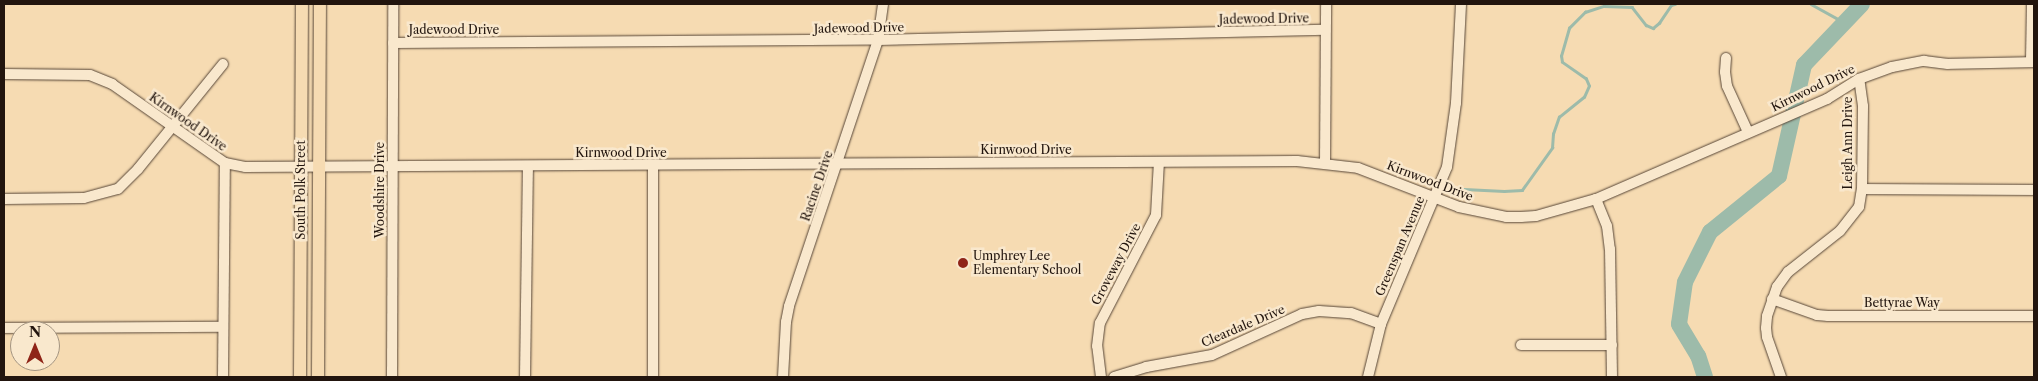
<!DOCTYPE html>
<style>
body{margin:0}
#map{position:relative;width:2038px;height:381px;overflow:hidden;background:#f6dbb2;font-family:"Libre Caslon Text",serif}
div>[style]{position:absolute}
.stream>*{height:2.5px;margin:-1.25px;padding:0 1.25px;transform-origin:1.25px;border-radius:1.25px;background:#9dbbaa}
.river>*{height:16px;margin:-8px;padding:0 8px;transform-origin:8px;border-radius:8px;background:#9dbbaa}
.roads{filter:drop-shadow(0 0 1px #574637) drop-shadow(0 0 1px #574637)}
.minor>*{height:10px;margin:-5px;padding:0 5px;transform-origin:5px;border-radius:5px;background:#f9e8cd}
.major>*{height:12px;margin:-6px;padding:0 6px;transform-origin:6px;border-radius:6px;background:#f6dbb2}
.dots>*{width:14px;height:14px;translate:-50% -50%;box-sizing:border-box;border:2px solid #f9e8cd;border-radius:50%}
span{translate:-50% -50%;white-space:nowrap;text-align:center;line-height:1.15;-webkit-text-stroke:5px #f9e8cd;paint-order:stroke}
.street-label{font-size:12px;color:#22150e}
.poi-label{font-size:12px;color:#22150e}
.left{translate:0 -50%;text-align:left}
.frame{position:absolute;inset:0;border:5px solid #22150e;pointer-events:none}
.north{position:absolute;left:10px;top:321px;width:50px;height:50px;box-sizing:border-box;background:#f9e8cd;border:1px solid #a39481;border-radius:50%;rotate:0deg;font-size:14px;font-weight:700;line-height:20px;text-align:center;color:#22150e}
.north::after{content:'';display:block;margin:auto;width:18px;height:22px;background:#8f2418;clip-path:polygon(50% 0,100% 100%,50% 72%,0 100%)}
</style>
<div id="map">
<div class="stream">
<i style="left:1811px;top:4px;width:38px;rotate:29deg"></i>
<i style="left:1464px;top:189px;width:40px;rotate:2.9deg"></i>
<i style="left:1504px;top:191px;width:18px;rotate:-3deg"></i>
<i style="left:1522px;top:190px;width:52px;rotate:-54.5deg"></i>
<i style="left:1552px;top:148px;width:14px;rotate:-86deg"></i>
<i style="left:1553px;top:134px;width:18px;rotate:-71deg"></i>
<i style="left:1559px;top:117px;width:32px;rotate:-39deg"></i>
<i style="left:1584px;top:97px;width:12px;rotate:-66deg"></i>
<i style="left:1589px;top:86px;width:8px;rotate:-113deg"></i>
<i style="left:1586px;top:79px;width:29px;rotate:-145deg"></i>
<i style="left:1562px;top:62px;width:6px;rotate:-99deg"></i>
<i style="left:1561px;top:56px;width:29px;rotate:-74deg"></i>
<i style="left:1569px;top:28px;width:23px;rotate:-45deg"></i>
<i style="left:1585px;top:12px;width:20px;rotate:-18deg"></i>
<i style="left:1604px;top:6px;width:28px;rotate:2deg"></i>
<i style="left:1632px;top:7px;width:23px;rotate:52deg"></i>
<i style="left:1646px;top:25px;width:8px;rotate:23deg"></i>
<i style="left:1653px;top:28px;width:8px;rotate:-40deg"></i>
<i style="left:1659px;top:23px;width:22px;rotate:-56deg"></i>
<i style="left:1671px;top:5px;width:4px;rotate:-14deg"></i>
</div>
<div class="river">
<i style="left:1705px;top:377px;width:22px;rotate:-108deg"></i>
<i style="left:1698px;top:356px;width:37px;rotate:-121deg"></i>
<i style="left:1679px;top:324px;width:42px;rotate:-81.9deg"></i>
<i style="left:1685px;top:282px;width:56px;rotate:-63.4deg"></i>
<i style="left:1710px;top:232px;width:89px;rotate:-39.1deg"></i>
<i style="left:1779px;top:176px;width:114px;rotate:-77.3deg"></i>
<i style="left:1804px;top:65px;width:84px;rotate:-46.4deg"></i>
</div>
<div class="roads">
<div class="minor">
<i style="left:393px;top:43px;width:485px;rotate:-0.4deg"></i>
<i style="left:878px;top:40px;width:447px;rotate:-1.3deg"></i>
<i style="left:1726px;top:58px;width:14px;rotate:94deg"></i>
<i style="left:1725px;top:72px;width:14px;rotate:82deg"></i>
<i style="left:1727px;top:86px;width:51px;rotate:65.5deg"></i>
<i style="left:2031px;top:61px;width:57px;rotate:-89deg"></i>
<i style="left:4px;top:74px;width:86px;rotate:0.7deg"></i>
<i style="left:90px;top:75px;width:24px;rotate:22deg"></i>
<i style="left:112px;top:84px;width:138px;rotate:35deg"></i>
<i style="left:225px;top:163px;width:20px;rotate:11deg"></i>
<i style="left:245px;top:167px;width:1052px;rotate:-0.33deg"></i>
<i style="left:1297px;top:161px;width:61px;rotate:6.5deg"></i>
<i style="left:1358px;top:168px;width:108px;rotate:21.1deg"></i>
<i style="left:1459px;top:207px;width:48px;rotate:12deg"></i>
<i style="left:1506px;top:217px;width:15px"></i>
<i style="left:1521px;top:217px;width:15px;rotate:-4deg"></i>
<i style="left:1536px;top:216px;width:62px;rotate:-15.8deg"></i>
<i style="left:1596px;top:199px;width:252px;rotate:-23.4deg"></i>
<i style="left:1827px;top:99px;width:38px;rotate:-32deg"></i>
<i style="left:1859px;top:79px;width:35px;rotate:-20deg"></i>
<i style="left:1892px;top:67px;width:33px;rotate:-11deg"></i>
<i style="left:1924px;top:61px;width:24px;rotate:7deg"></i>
<i style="left:1948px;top:64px;width:86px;rotate:-1.3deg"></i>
<i style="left:1325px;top:163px;width:159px;rotate:-89.6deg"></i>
<i style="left:653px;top:165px;width:212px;rotate:90deg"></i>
<i style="left:1862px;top:189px;width:172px;rotate:0.3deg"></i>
<i style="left:4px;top:199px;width:80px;rotate:-0.7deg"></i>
<i style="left:84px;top:198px;width:35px;rotate:-15deg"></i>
<i style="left:118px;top:189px;width:28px;rotate:-45deg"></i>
<i style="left:138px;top:169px;width:135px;rotate:-51deg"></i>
<i style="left:1596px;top:199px;width:29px;rotate:68deg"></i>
<i style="left:1607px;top:226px;width:23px;rotate:83deg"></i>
<i style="left:1610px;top:249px;width:128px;rotate:89.1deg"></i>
<i style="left:1772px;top:299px;width:48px;rotate:19.6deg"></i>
<i style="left:1817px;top:315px;width:11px;rotate:5deg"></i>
<i style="left:1828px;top:316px;width:206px"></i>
<i style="left:4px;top:328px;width:219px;rotate:-0.3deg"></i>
<i style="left:1521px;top:345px;width:91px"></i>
<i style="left:223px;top:377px;width:214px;rotate:-89.5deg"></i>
<i style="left:392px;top:377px;width:373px;rotate:-89.8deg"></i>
<i style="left:525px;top:377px;width:211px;rotate:-89.2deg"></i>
<i style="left:783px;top:377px;width:55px;rotate:-86.9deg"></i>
<i style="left:786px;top:322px;width:16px;rotate:-79deg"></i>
<i style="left:789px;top:306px;width:280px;rotate:-71.5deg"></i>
<i style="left:878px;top:40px;width:36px;rotate:-82deg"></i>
<i style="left:1101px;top:377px;width:31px;rotate:-97deg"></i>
<i style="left:1097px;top:346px;width:23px;rotate:-83deg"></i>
<i style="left:1100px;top:323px;width:122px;rotate:-62.6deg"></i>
<i style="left:1156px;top:215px;width:53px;rotate:-86.8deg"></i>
<i style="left:1114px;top:377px;width:34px;rotate:-17deg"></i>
<i style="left:1146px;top:367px;width:67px;rotate:-10.3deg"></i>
<i style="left:1212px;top:355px;width:99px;rotate:-24.5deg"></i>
<i style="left:1302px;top:314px;width:17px;rotate:-10deg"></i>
<i style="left:1319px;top:311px;width:32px;rotate:4deg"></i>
<i style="left:1351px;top:313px;width:32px;rotate:20deg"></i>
<i style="left:1368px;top:377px;width:55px;rotate:-76.2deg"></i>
<i style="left:1381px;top:324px;width:170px;rotate:-67.2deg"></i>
<i style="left:1447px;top:167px;width:65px;rotate:-82deg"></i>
<i style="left:1456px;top:103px;width:99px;rotate:-87.1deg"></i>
<i style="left:1781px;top:377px;width:42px;rotate:-109.3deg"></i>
<i style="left:1767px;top:337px;width:9px;rotate:-96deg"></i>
<i style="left:1766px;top:328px;width:12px;rotate:-85deg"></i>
<i style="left:1767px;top:316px;width:31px;rotate:-71deg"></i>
<i style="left:1777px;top:287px;width:19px;rotate:-54deg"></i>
<i style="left:1788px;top:272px;width:66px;rotate:-38.3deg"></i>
<i style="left:1840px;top:231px;width:31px;rotate:-52deg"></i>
<i style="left:1859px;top:207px;width:18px;rotate:-81deg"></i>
<i style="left:1862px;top:189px;width:83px;rotate:-89.3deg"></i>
<i style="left:1863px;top:106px;width:27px;rotate:-98deg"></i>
</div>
<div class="major">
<i style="left:300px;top:377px;width:373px;rotate:-89.7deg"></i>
<i style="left:318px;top:377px;width:373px;rotate:-89.7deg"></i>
</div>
</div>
<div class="dots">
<i style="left:963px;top:263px;background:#8f2418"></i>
</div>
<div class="street-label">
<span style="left:1264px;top:19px;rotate:-1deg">Jadewood Drive</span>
<span style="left:859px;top:28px;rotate:-1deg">Jadewood Drive</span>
<span style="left:454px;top:30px">Jadewood Drive</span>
<span style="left:1813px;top:88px;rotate:-26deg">Kirnwood Drive</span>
<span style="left:188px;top:122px;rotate:35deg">Kirnwood Drive</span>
<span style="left:1848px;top:143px;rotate:-90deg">Leigh Ann Drive</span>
<span style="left:1026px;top:150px">Kirnwood Drive</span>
<span style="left:621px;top:153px">Kirnwood Drive</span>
<span style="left:1430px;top:181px;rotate:21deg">Kirnwood Drive</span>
<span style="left:817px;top:186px;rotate:-71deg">Racine Drive</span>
<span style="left:301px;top:190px;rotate:-90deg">South Polk Street</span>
<span style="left:380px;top:190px;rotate:-90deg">Woodshire Drive</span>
<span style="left:1400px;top:246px;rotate:-67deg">Greenspan Avenue</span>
<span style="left:1116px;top:264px;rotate:-62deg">Groveway Drive</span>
<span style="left:1902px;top:303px">Bettyrae Way</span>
<span style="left:1243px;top:326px;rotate:-23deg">Cleardale Drive</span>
</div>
<div class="poi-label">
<span class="left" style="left:973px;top:263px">Umphrey Lee<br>Elementary School</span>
</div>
<div class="frame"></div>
<div class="north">N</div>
</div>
